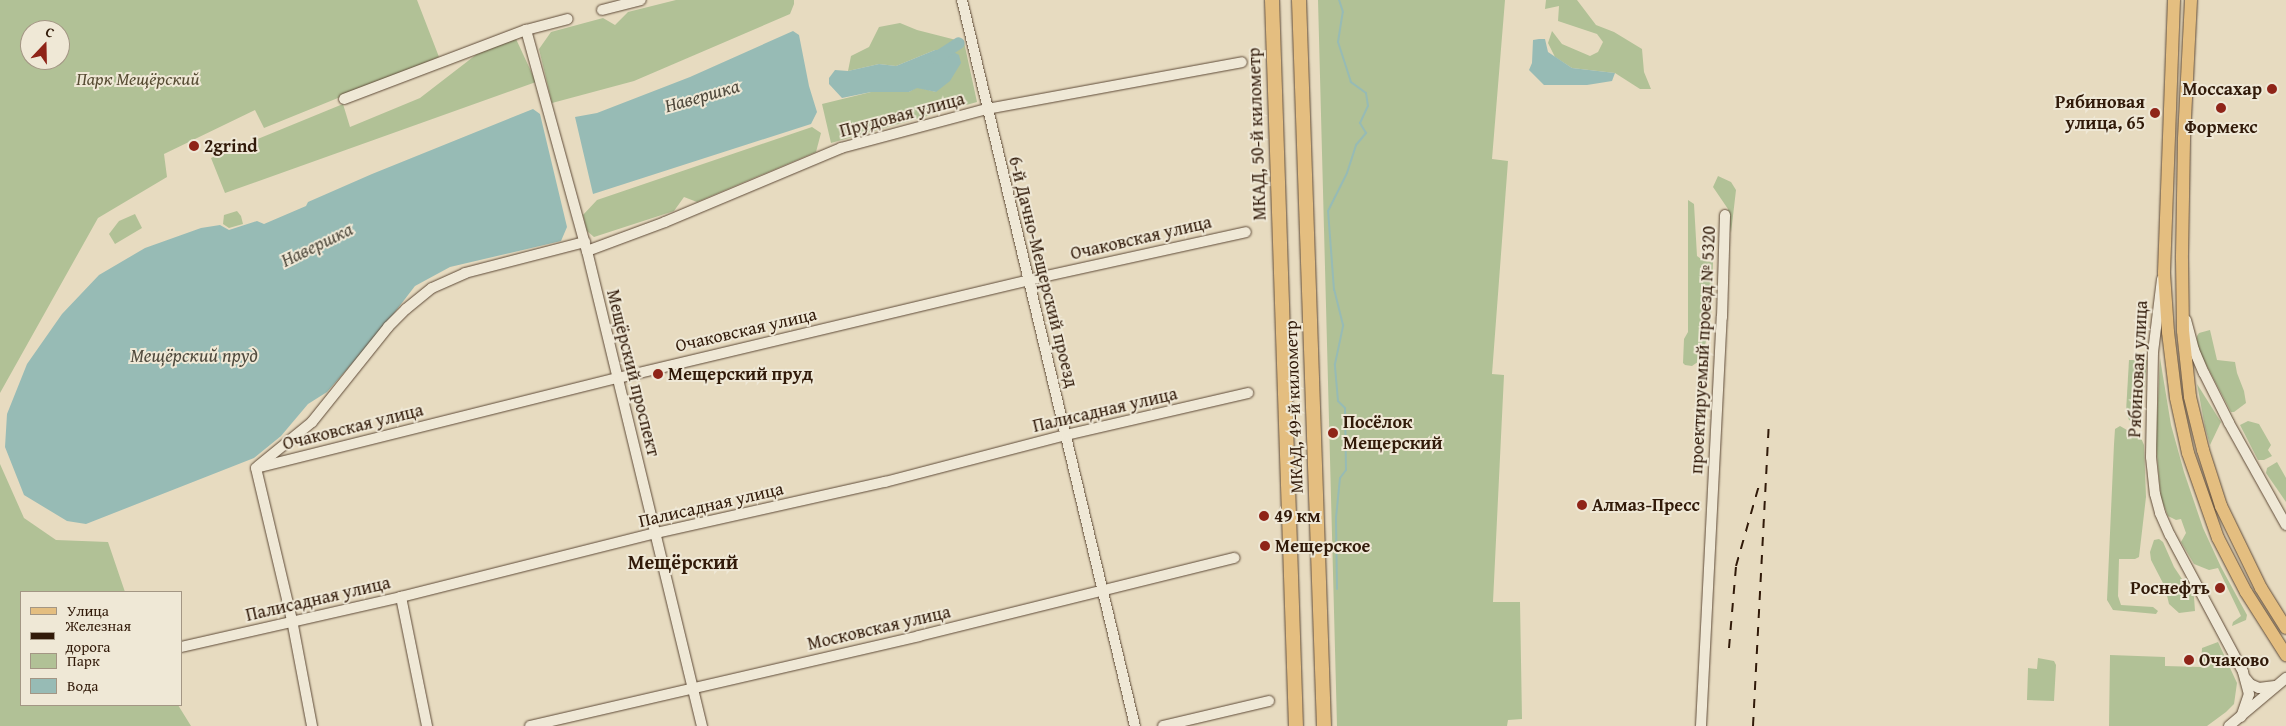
<!DOCTYPE html>
<meta charset="utf-8">
<style>
body{margin:0}
#map{position:relative;width:2286px;height:726px;overflow:hidden;background:#e7dbc0;font-family:"Gentium Book Plus",serif}
div>[style]{position:absolute}
.green>*{inset:0;background:#b1c196}
.water>*{inset:0;background:#97bbb5}
.stream>*{height:2px;margin:-1px;padding:0 1px;transform-origin:1px;border-radius:1px;background:#97bbb5}
.river>*{height:12px;margin:-6px;padding:0 6px;transform-origin:6px;border-radius:6px;background:#97bbb5}
.roads{filter:drop-shadow(0 0 1px #5e4a37) drop-shadow(0 0 1px #5e4a37)}
.minor>*{height:10px;margin:-5px;padding:0 5px;transform-origin:5px;border-radius:5px;background:#efe8d6}
.major>*{height:12px;margin:-6px;padding:0 6px;transform-origin:6px;border-radius:6px;background:#e4be80}
.highway>*{height:14px;margin:-7px;padding:0 7px;transform-origin:7px;border-radius:7px;background:#e4be80}
.rail>*{height:2px;margin-top:-1px;transform-origin:0;background:repeating-linear-gradient(90deg,#311a09 0 9px,transparent 0 18px)}
.dots>*{width:14px;height:14px;translate:-50% -50%;box-sizing:border-box;border:2px solid #efe8d6;border-radius:50%}
span{translate:-50% -50%;white-space:nowrap;text-align:center;line-height:1.15;-webkit-text-stroke:4px #efe8d6;paint-order:stroke}
.park-label{font-size:18px;color:#574c33;font-style:italic}
.poi-label{font-size:18px;color:#311a09;font-weight:700}
.right{translate:-100% -50%;text-align:right}
.left{translate:0 -50%;text-align:left}
.street-label{font-size:18px;color:#311a09}
.water-label{font-size:19px;color:#504a3d;font-style:italic}
.quarter-label{font-size:20px;color:#311a09;font-weight:700}
.legend{position:absolute;left:20px;top:591px;width:162px;height:115px;box-sizing:border-box;background:#efe8d6;border:1px solid #a39684;margin:0;padding:6px 9px;list-style:none;font-size:15px;color:#311a09}
.legend li{display:flex;align-items:center;gap:10px;height:25px}
.legend b{width:25px;border:1px solid #a39684}
.north{position:absolute;left:20px;top:20px;width:50px;height:50px;box-sizing:border-box;background:#efe8d6;border:1px solid #a39684;border-radius:50%;rotate:21deg;font-size:14px;font-weight:700;line-height:20px;text-align:center;color:#311a09}
.north::after{content:'';display:block;margin:auto;width:18px;height:22px;background:#8f2418;clip-path:polygon(50% 0,100% 100%,50% 72%,0 100%)}
</style>
<div id="map">
<div class="green">
<i style="clip-path:polygon(evenodd,0 0,417px 0,439px 57px,264px 128px,255px 110px,164px 154px,167px 177px,98px 218px,0 393px,0 0,30px 30px,60px 30px,60px 60px,30px 60px,30px 30px)"></i>
<i style="clip-path:polygon(676px 0,794px 0,794px 4px,790px 14px,634px 81px,552px 103px,539px 49px,551px 32px,603px 18px,615px 25px,628px 12px)"></i>
<i style="clip-path:polygon(1318px 0,1505px 0,1492px 159px,1508px 161px,1492px 374px,1504px 375px,1493px 602px,1520px 602px,1522px 719px,1508px 720px,1507px 726px,1337px 726px)"></i>
<i style="clip-path:polygon(1546px 0,1577px 0,1596px 25px,1614px 32px,1642px 49px,1644px 72px,1651px 89px,1640px 89px,1615px 73px,1572px 68px,1555px 57px,1548px 43px,1552px 31px,1562px 44px,1590px 56px,1598px 52px,1603px 42px,1597px 34px,1558px 21px,1559px 6px,1545px 9px)"></i>
<i style="clip-path:polygon(900px 23px,917px 30px,964px 42px,977px 102px,831px 143px,822px 104px,871px 92px,909px 92px,917px 87px,936px 92px,935px 50px,896px 66px,879px 64px,848px 71px,851px 56px,869px 47px,879px 27px)"></i>
<i style="clip-path:polygon(516px 39px,536px 82px,225px 193px,211px 158px,343px 104px,350px 127px,420px 98px,477px 54px)"></i>
<i style="clip-path:polygon(812px 127px,821px 133px,816px 152px,697px 202px,684px 197px,674px 211px,594px 237px,587px 231px,583px 215px,597px 200px)"></i>
<i style="clip-path:polygon(1718px 176px,1731px 182px,1736px 190px,1731px 233px,1728px 209px,1713px 187px)"></i>
<i style="clip-path:polygon(1688px 200px,1694px 204px,1697px 256px,1704px 261px,1713px 262px,1711px 318px,1702px 359px,1692px 366px,1685px 365px,1683px 363px,1684px 339px,1688px 332px)"></i>
<i style="clip-path:polygon(237px 211px,241px 216px,243px 224px,229px 228px,223px 224px,224px 215px)"></i>
<i style="clip-path:polygon(135px 214px,142px 228px,115px 244px,109px 234px,119px 221px)"></i>
<i style="clip-path:polygon(2210px 330px,2217px 360px,2235px 362px,2237px 373px,2244px 391px,2246px 403px,2234px 412px,2231px 412px,2197px 347px,2197px 336px,2199px 333px)"></i>
<i style="clip-path:polygon(2160px 358px,2171px 425px,2184px 472px,2203px 528px,2221px 567px,2247px 615px,2246px 620px,2232px 626px,2233px 622px,2241px 616px,2218px 568px,2209px 570px,2194px 564px,2181px 542px,2186px 533px,2181px 519px,2176px 520px,2168px 516px,2161px 498px,2156px 444px)"></i>
<i style="clip-path:polygon(2129px 360px,2147px 360px,2141px 425px,2129px 420px,2126px 412px)"></i>
<i style="clip-path:polygon(2197px 384px,2221px 422px,2210px 445px,2205px 427px)"></i>
<i style="clip-path:polygon(2248px 421px,2259px 424px,2271px 445px,2268px 450px,2272px 456px,2264px 460px,2258px 460px,2240px 425px)"></i>
<i style="clip-path:polygon(2120px 426px,2141px 438px,2144px 445px,2146px 497px,2139px 557px,2135px 559px,2119px 559px,2118px 596px,2121px 605px,2153px 607px,2158px 611px,2156px 614px,2113px 610px,2107px 600px,2114px 444px,2115px 429px)"></i>
<i style="clip-path:polygon(2277px 462px,2286px 478px,2286px 502px,2266px 473px,2267px 468px)"></i>
<i style="clip-path:polygon(0 464px,24px 518px,56px 540px,108px 542px,125px 592px,21px 592px,21px 705px,178px 705px,191px 726px,0 726px)"></i>
<i style="clip-path:polygon(2159px 539px,2163px 542px,2174px 567px,2194px 597px,2195px 611px,2179px 613px,2169px 604px,2165px 587px,2151px 560px,2150px 552px,2154px 540px)"></i>
<i style="clip-path:polygon(2218px 642px,2237px 683px,2234px 704px,2226px 712px,2207px 726px,2109px 726px,2110px 655px,2165px 657px,2165px 666px,2201px 667px,2202px 648px)"></i>
<i style="clip-path:polygon(2038px 658px,2054px 661px,2056px 665px,2054px 701px,2027px 700px,2028px 668px,2037px 669px)"></i>
</div>
<div class="water">
<i style="clip-path:polygon(793px 31px,799px 35px,809px 86px,817px 112px,811px 124px,593px 194px,575px 117px,597px 113px,690px 77px)"></i>
<i style="clip-path:polygon(1539px 39px,1545px 39px,1548px 52px,1572px 68px,1615px 73px,1612px 81px,1587px 85px,1544px 85px,1529px 70px,1532px 63px,1533px 40px)"></i>
<i style="clip-path:polygon(935px 50px,950px 50px,959px 55px,961px 63px,950px 81px,936px 92px,917px 88px,909px 92px,871px 92px,842px 98px,829px 84px,829px 78px,835px 70px,848px 71px,879px 64px,896px 66px)"></i>
<i style="clip-path:polygon(533px 109px,540px 114px,567px 227px,561px 241px,450px 267px,415px 286px,378px 334px,327px 392px,308px 404px,281px 436px,254px 458px,86px 524px,67px 521px,24px 495px,5px 447px,7px 414px,27px 364px,62px 314px,99px 275px,145px 248px,201px 228px,220px 225px,229px 230px,257px 221px,264px 224px,306px 206px,308px 202px,372px 174px)"></i>
</div>
<div class="stream">
<i style="left:1337px;top:589px;width:71px;rotate:-90.8deg"></i>
<i style="left:1336px;top:518px;width:40px;rotate:-84.3deg"></i>
<i style="left:1340px;top:478px;width:10px;rotate:-53deg"></i>
<i style="left:1346px;top:470px;width:62px;rotate:-90.9deg"></i>
<i style="left:1345px;top:408px;width:10px;rotate:-135deg"></i>
<i style="left:1338px;top:401px;width:37px;rotate:-95deg"></i>
<i style="left:1335px;top:364px;width:40px;rotate:-78deg"></i>
<i style="left:1343px;top:325px;width:36px;rotate:-104deg"></i>
<i style="left:1334px;top:290px;width:79px;rotate:-94.3deg"></i>
<i style="left:1328px;top:211px;width:42px;rotate:-63.4deg"></i>
<i style="left:1347px;top:173px;width:29px;rotate:-72deg"></i>
<i style="left:1356px;top:145px;width:16px;rotate:-50deg"></i>
<i style="left:1366px;top:133px;width:12px;rotate:-121deg"></i>
<i style="left:1360px;top:123px;width:19px;rotate:-65deg"></i>
<i style="left:1368px;top:106px;width:13px;rotate:-99deg"></i>
<i style="left:1366px;top:93px;width:19px;rotate:-144deg"></i>
<i style="left:1351px;top:82px;width:42px;rotate:-108deg"></i>
<i style="left:1338px;top:42px;width:30px;rotate:-81deg"></i>
<i style="left:1343px;top:12px;width:13px;rotate:-108deg"></i>
</div>
<div class="river">
<i style="left:936px;top:58px;width:27px;rotate:-33deg"></i>
</div>
<div class="roads">
<div class="minor">
<i style="left:962px;top:0;width:746px;rotate:76.6deg"></i>
<i style="left:602px;top:10px;width:40px;rotate:-14.4deg"></i>
<i style="left:526px;top:30px;width:229px;rotate:74.6deg"></i>
<i style="left:587px;top:251px;width:489px;rotate:76.4deg"></i>
<i style="left:344px;top:99px;width:195px;rotate:-20.8deg"></i>
<i style="left:526px;top:30px;width:43px;rotate:-14.7deg"></i>
<i style="left:587px;top:251px;width:83px;rotate:-20.4deg"></i>
<i style="left:665px;top:222px;width:191px;rotate:-22.8deg"></i>
<i style="left:841px;top:148px;width:151px;rotate:-15deg"></i>
<i style="left:987px;top:109px;width:259px;rotate:-10.4deg"></i>
<i style="left:2162px;top:279px;width:74px;rotate:97deg"></i>
<i style="left:2153px;top:352px;width:105px;rotate:91.1deg"></i>
<i style="left:2151px;top:457px;width:37px;rotate:84deg"></i>
<i style="left:2155px;top:494px;width:20px;rotate:75deg"></i>
<i style="left:2160px;top:513px;width:24px;rotate:66deg"></i>
<i style="left:2170px;top:535px;width:155px;rotate:61.9deg"></i>
<i style="left:2243px;top:672px;width:23px;rotate:75deg"></i>
<i style="left:2249px;top:694px;width:24px;rotate:109deg"></i>
<i style="left:2186px;top:320px;width:31px;rotate:75deg"></i>
<i style="left:2194px;top:350px;width:25px;rotate:67deg"></i>
<i style="left:2204px;top:373px;width:56px;rotate:63.4deg"></i>
<i style="left:2229px;top:423px;width:117px;rotate:60.8deg"></i>
<i style="left:258px;top:466px;width:70px;rotate:-39.2deg"></i>
<i style="left:312px;top:422px;width:122px;rotate:-51.3deg"></i>
<i style="left:388px;top:327px;width:25px;rotate:-45deg"></i>
<i style="left:406px;top:309px;width:33px;rotate:-39deg"></i>
<i style="left:432px;top:288px;width:36px;rotate:-24deg"></i>
<i style="left:465px;top:273px;width:124px;rotate:-14.5deg"></i>
<i style="left:256px;top:468px;width:373px;rotate:-14deg"></i>
<i style="left:618px;top:378px;width:422px;rotate:-13.4deg"></i>
<i style="left:1028px;top:280px;width:223px;rotate:-12.4deg"></i>
<i style="left:256px;top:468px;width:156px;rotate:76.7deg"></i>
<i style="left:292px;top:620px;width:108px;rotate:79.3deg"></i>
<i style="left:401px;top:597px;width:132px;rotate:78.6deg"></i>
<i style="left:181px;top:647px;width:226px;rotate:-12.8deg"></i>
<i style="left:401px;top:597px;width:263px;rotate:-14.1deg"></i>
<i style="left:656px;top:533px;width:235px;rotate:-12.6deg"></i>
<i style="left:885px;top:482px;width:187px;rotate:-14.6deg"></i>
<i style="left:1066px;top:435px;width:187px;rotate:-13deg"></i>
<i style="left:2246px;top:679px;width:6px;rotate:51deg"></i>
<i style="left:2250px;top:684px;width:10px;rotate:24deg"></i>
<i style="left:2259px;top:688px;width:16px;rotate:-7deg"></i>
<i style="left:530px;top:726px;width:399px;rotate:-13deg"></i>
<i style="left:919px;top:636px;width:325px;rotate:-13.9deg"></i>
<i style="left:1163px;top:726px;width:109px;rotate:-13.3deg"></i>
<i style="left:1701px;top:726px;width:410px;rotate:-87.1deg"></i>
<i style="left:1722px;top:317px;width:102px;rotate:-88.3deg"></i>
<i style="left:2229px;top:726px;width:75px;rotate:-40.1deg"></i>
</div>
<div class="major">
<i style="left:2174px;top:0;width:273px;rotate:92.1deg"></i>
<i style="left:2164px;top:273px;width:59px;rotate:86.1deg"></i>
<i style="left:2168px;top:332px;width:66px;rotate:83.1deg"></i>
<i style="left:2176px;top:398px;width:56px;rotate:77.7deg"></i>
<i style="left:2188px;top:453px;width:90px;rotate:70.6deg"></i>
<i style="left:2218px;top:538px;width:61px;rotate:62.6deg"></i>
<i style="left:2246px;top:592px;width:75px;rotate:57.6deg"></i>
<i style="left:2191px;top:0;width:140px;rotate:92.9deg"></i>
<i style="left:2184px;top:140px;width:119px;rotate:91deg"></i>
<i style="left:2182px;top:259px;width:72px;rotate:89.2deg"></i>
<i style="left:2183px;top:331px;width:66px;rotate:83.9deg"></i>
<i style="left:2190px;top:397px;width:55px;rotate:76.2deg"></i>
<i style="left:2203px;top:450px;width:59px;rotate:72.2deg"></i>
<i style="left:2221px;top:506px;width:91px;rotate:64deg"></i>
<i style="left:2261px;top:588px;width:47px;rotate:58deg"></i>
</div>
<div class="highway">
<i style="left:1272px;top:0;width:726px;rotate:88.11deg"></i>
<i style="left:1299px;top:0;width:726px;rotate:88.03deg"></i>
</div>
</div>
<div class="rail">
<i style="left:1729px;top:648px;width:82px;rotate:-85.1deg"></i>
<i style="left:1736px;top:566px;width:84px;rotate:-74.1deg"></i>
<i style="left:1753px;top:726px;width:305px;rotate:-87deg"></i>
</div>
<div class="dots">
<i style="left:2272px;top:89px;background:#8f2418"></i>
<i style="left:2221px;top:108px;background:#8f2418"></i>
<i style="left:2155px;top:113px;background:#8f2418"></i>
<i style="left:194px;top:146px;background:#8f2418"></i>
<i style="left:658px;top:374px;background:#8f2418"></i>
<i style="left:1333px;top:433px;background:#8f2418"></i>
<i style="left:1582px;top:505px;background:#8f2418"></i>
<i style="left:1264px;top:516px;background:#8f2418"></i>
<i style="left:1265px;top:546px;background:#8f2418"></i>
<i style="left:2220px;top:588px;background:#8f2418"></i>
<i style="left:2189px;top:660px;background:#8f2418"></i>
</div>
<div class="park-label">
<span style="left:138px;top:79px">Парк Мещёрский</span>
</div>
<div class="poi-label">
<span class="right" style="left:2262px;top:89px">Моссахар</span>
<span class="right" style="left:2145px;top:113px">Рябиновая<br>улица, 65</span>
<span style="left:2221px;top:127px">Формекс</span>
<span class="left" style="left:204px;top:146px">2grind</span>
<span class="left" style="left:668px;top:374px">Мещерский пруд</span>
<span class="left" style="left:1343px;top:433px">Посёлок<br>Мещерский</span>
<span class="left" style="left:1592px;top:505px">Алмаз-Пресс</span>
<span class="left" style="left:1274px;top:516px">49 км</span>
<span class="left" style="left:1275px;top:546px">Мещерское</span>
<span class="right" style="left:2210px;top:588px">Роснефть</span>
<span class="left" style="left:2199px;top:660px">Очаково</span>
</div>
<div class="street-label">
<span style="left:902px;top:115px;rotate:-15deg">Прудовая улица</span>
<span style="left:1257px;top:134px;rotate:-92deg">МКАД, 50-й километр</span>
<span style="left:1141px;top:238px;rotate:-13deg">Очаковская улица</span>
<span style="left:1043px;top:272px;rotate:76deg">6-й Дачно-Мещерский проезд</span>
<span style="left:746px;top:330px;rotate:-13deg">Очаковская улица</span>
<span style="left:1703px;top:350px;rotate:-87deg">проектируемый проезд № 5320</span>
<span style="left:2138px;top:369px;rotate:-87deg">Рябиновая улица</span>
<span style="left:633px;top:373px;rotate:76deg">Мещёрский проспект</span>
<span style="left:1294px;top:407px;rotate:-92deg">МКАД, 49-й километр</span>
<span style="left:1105px;top:410px;rotate:-13deg">Палисадная улица</span>
<span style="left:353px;top:427px;rotate:-14deg">Очаковская улица</span>
<span style="left:711px;top:505px;rotate:-13deg">Палисадная улица</span>
<span style="left:318px;top:599px;rotate:-13deg">Палисадная улица</span>
<span style="left:879px;top:628px;rotate:-13deg">Московская улица</span>
</div>
<div class="water-label">
<span style="left:702px;top:96px;rotate:-16deg">Навершка</span>
<span style="left:317px;top:245px;rotate:-26deg">Навершка</span>
<span style="left:194px;top:356px">Мещёрский пруд</span>
</div>
<div class="quarter-label">
<span style="left:683px;top:561px">Мещёрский</span>
</div>
<ul class="legend">
<li><b style="height:6px;background:#e4be80"></b>Улица</li>
<li><b style="height:6px;background:#311a09"></b>Железная дорога</li>
<li><b style="height:14px;background:#b1c196"></b>Парк</li>
<li><b style="height:14px;background:#97bbb5"></b>Вода</li>
</ul>
<div class="north">С</div>
</div>
